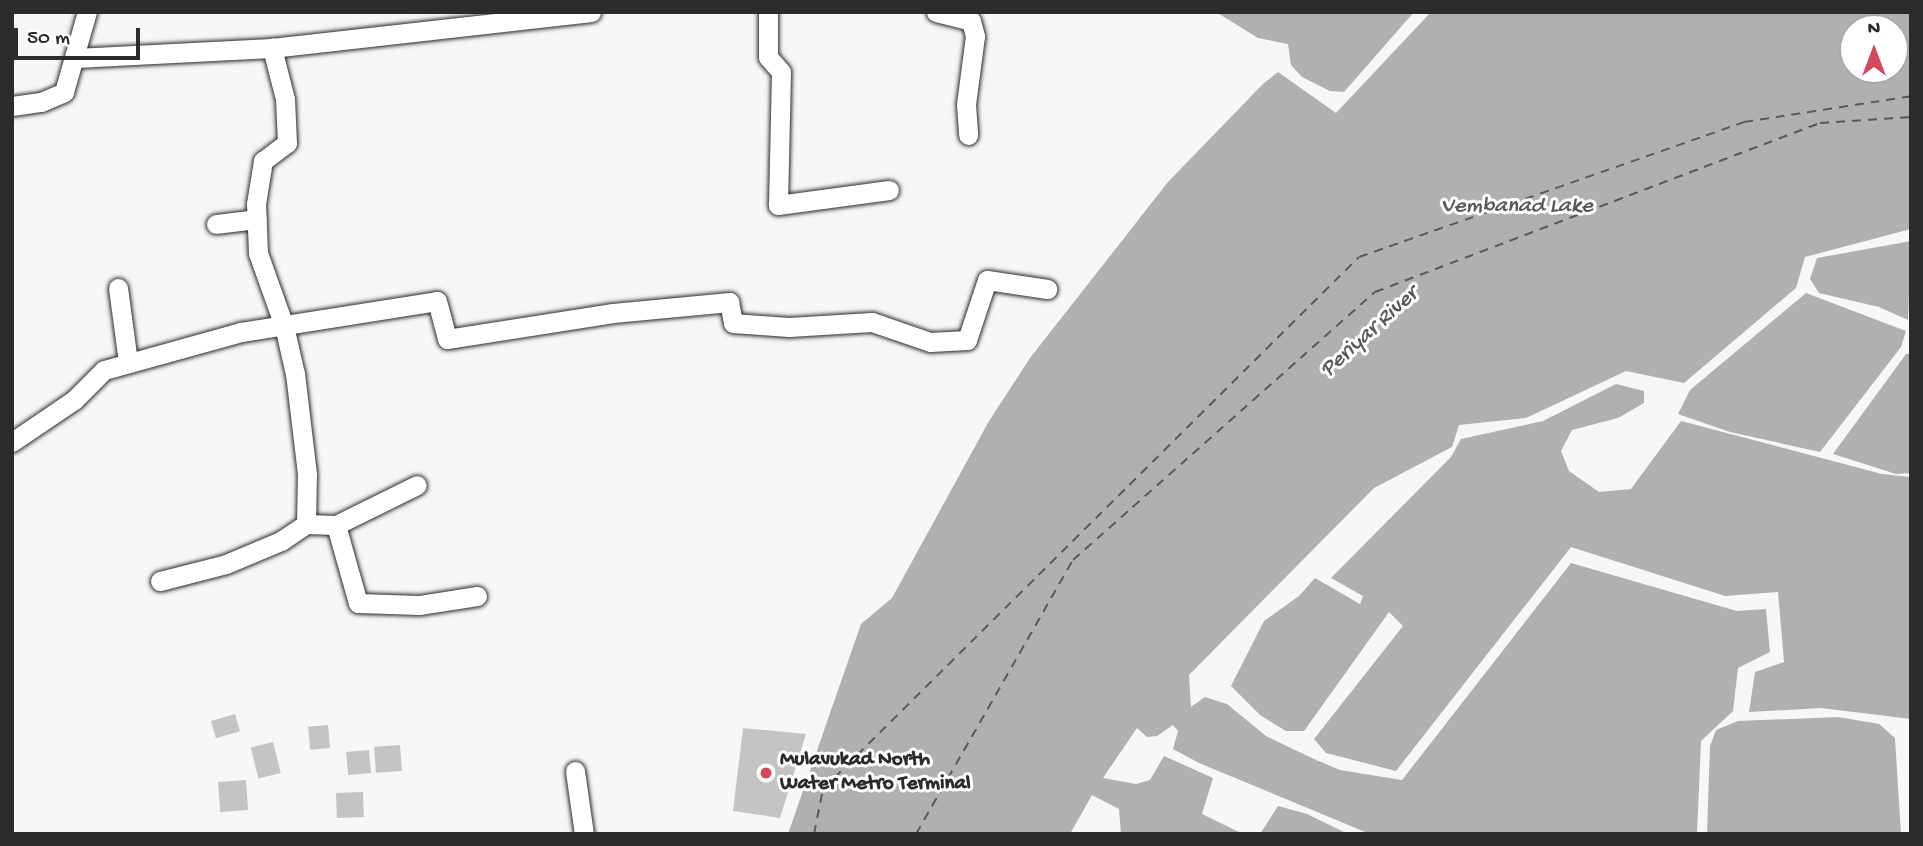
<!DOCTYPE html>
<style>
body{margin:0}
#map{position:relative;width:1923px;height:846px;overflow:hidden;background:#f7f7f7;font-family:"Gochi Hand",sans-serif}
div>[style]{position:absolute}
.water>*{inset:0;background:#b0b0b0}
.ferry>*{height:2px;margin-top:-1px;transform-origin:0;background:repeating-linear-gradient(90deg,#5a5a5a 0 9px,transparent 0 16px)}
.building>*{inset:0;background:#c4c4c4;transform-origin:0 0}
.roads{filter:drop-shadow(0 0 2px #2b2b2b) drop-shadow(0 0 2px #2b2b2b)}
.minor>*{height:19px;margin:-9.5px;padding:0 9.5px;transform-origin:9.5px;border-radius:9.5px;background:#fff}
.dots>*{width:19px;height:19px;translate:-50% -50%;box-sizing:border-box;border:4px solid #fff;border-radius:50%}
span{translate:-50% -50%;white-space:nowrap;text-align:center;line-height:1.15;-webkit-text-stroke:6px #fff;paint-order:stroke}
.poi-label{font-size:21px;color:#2b2b2b;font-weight:700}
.left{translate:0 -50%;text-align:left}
.water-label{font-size:23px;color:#5a5a5a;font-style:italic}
.frame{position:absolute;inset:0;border:14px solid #2b2b2b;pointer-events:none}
.north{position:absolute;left:1839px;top:14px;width:70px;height:70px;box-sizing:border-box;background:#fff;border:2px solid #aaa;border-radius:50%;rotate:0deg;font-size:19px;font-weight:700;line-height:28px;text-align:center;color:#2b2b2b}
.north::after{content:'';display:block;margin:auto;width:24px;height:32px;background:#d1495b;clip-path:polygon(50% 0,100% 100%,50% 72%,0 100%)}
.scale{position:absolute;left:14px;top:28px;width:126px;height:32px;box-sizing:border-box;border:4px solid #2b2b2b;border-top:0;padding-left:9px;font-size:21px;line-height:24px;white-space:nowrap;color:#2b2b2b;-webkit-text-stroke:5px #fff;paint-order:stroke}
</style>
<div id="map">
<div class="water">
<i style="clip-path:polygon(1216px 12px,1414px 12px,1344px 92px,1330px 91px,1302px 77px,1291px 65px,1288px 44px,1258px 38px)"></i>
<i style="clip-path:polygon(evenodd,1431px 12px,1911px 12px,1911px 229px,1805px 257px,1796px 288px,1684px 383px,1626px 371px,1526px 418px,1459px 425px,1452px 447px,1374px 488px,1189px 675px,1191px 707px,1205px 697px,1227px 704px,1266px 736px,1314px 759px,1340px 770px,1402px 780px,1571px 563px,1737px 611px,1766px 609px,1770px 652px,1738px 668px,1733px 711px,1701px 741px,1697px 834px,1370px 834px,1199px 763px,1173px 749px,1178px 731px,1173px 725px,1157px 736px,1147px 737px,1137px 728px,1103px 778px,1136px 784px,1150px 780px,1164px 756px,1213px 778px,1202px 814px,1243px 834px,1121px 834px,1119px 809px,1092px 795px,1070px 834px,788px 834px,861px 624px,892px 598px,989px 421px,1030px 358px,1168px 182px,1263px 84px,1278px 72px,1336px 113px,1431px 12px,1895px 28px,1895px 70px,1853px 70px,1853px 28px,1895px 28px)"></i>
<i style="clip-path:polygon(1911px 241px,1908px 320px,1879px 307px,1819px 293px,1810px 279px,1817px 258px)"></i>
<i style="clip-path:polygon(1806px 293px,1906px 331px,1901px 347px,1820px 452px,1730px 432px,1678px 414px,1690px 390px)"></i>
<i style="clip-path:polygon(1906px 354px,1911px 354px,1911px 473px,1896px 474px,1833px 454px)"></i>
<i style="clip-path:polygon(1616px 384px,1644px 391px,1644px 403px,1618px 418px,1572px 430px,1561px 451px,1569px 471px,1599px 492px,1631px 489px,1681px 421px,1882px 474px,1911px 477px,1911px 719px,1821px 708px,1749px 712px,1755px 672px,1784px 662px,1778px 592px,1725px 596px,1571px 547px,1396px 771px,1326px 753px,1314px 739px,1403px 626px,1389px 612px,1304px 731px,1286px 731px,1260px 715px,1231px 686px,1264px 621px,1299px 596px,1315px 578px,1360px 604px,1363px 596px,1331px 578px,1451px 457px,1461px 439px,1543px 421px)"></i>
<i style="clip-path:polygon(1838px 717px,1879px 724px,1895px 738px,1901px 834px,1707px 834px,1710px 746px,1716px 730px,1738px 721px)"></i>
<i style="clip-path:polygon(1278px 806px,1307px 814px,1348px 834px,1260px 834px)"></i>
</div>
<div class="ferry">
<i style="left:814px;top:834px;width:46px;rotate:-78.7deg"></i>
<i style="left:823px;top:789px;width:755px;rotate:-44.79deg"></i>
<i style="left:1359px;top:257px;width:408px;rotate:-19.3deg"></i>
<i style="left:1744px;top:122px;width:169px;rotate:-8.8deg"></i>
<i style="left:916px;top:834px;width:316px;rotate:-60.2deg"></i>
<i style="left:1073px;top:560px;width:404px;rotate:-41.6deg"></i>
<i style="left:1375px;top:292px;width:476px;rotate:-20.8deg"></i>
<i style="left:1820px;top:123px;width:91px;rotate:-3.8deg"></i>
</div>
<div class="building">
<i style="left:235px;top:714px;width:18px;height:25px;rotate:74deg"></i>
<i style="left:328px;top:725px;width:23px;height:20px;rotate:85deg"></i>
<i style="clip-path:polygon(743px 728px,806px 734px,780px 818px,733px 811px)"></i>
<i style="left:273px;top:742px;width:32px;height:23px;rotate:76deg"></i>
<i style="left:400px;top:745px;width:26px;height:26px;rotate:86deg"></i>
<i style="left:369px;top:750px;width:23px;height:23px;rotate:85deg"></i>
<i style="left:246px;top:780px;width:30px;height:28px;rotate:86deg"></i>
<i style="left:363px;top:792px;width:25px;height:27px;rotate:88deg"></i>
</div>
<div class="roads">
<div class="minor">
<i style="left:768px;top:12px;width:45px;rotate:90deg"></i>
<i style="left:768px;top:57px;width:20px;rotate:49deg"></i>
<i style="left:781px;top:72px;width:133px;rotate:91.3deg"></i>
<i style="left:778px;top:205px;width:112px;rotate:-7.7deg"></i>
<i style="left:936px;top:12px;width:36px;rotate:14deg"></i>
<i style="left:971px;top:21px;width:16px;rotate:75deg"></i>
<i style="left:975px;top:36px;width:69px;rotate:97.5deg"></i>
<i style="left:966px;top:104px;width:31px;rotate:86deg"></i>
<i style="left:75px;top:58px;width:197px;rotate:-2.9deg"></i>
<i style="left:12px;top:106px;width:29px;rotate:-8deg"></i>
<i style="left:41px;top:102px;width:25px;rotate:-23deg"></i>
<i style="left:64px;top:92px;width:83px;rotate:-74deg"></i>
<i style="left:216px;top:224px;width:41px;rotate:-7deg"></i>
<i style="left:118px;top:288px;width:75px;rotate:82.3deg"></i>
<i style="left:12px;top:442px;width:75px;rotate:-34.1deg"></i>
<i style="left:74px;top:400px;width:42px;rotate:-45deg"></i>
<i style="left:104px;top:370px;width:142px;rotate:-15.5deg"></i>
<i style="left:241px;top:332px;width:198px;rotate:-9deg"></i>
<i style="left:437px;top:301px;width:39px;rotate:75deg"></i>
<i style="left:447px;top:339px;width:168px;rotate:-8.9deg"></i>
<i style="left:613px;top:313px;width:117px;rotate:-5.4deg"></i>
<i style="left:729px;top:302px;width:21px;rotate:79deg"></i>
<i style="left:733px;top:323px;width:56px;rotate:4.1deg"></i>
<i style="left:789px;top:327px;width:83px;rotate:-3.4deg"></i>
<i style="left:872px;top:322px;width:61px;rotate:19deg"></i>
<i style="left:930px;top:342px;width:37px;rotate:-3deg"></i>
<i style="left:967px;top:340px;width:63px;rotate:-71.6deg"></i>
<i style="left:987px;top:280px;width:61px;rotate:8.5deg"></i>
<i style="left:336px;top:525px;width:90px;rotate:-26.3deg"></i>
<i style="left:160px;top:581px;width:68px;rotate:-14.4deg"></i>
<i style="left:226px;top:564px;width:60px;rotate:-22.7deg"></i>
<i style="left:281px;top:541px;width:30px;rotate:-34deg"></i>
<i style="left:477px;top:596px;width:59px;rotate:171.2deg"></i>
<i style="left:419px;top:605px;width:61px;rotate:-178.1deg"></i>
<i style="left:358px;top:603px;width:81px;rotate:-105.8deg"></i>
<i style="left:336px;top:525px;width:30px;rotate:-178deg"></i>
<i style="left:306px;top:524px;width:50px;rotate:-88.9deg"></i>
<i style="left:307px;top:474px;width:101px;rotate:-96.8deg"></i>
<i style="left:295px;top:374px;width:49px;rotate:-102.9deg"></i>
<i style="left:284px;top:326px;width:77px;rotate:-109.6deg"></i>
<i style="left:258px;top:253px;width:49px;rotate:-92.3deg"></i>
<i style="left:256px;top:204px;width:44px;rotate:-80.8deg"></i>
<i style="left:263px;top:161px;width:30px;rotate:-37deg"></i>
<i style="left:287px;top:143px;width:44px;rotate:-92.6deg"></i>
<i style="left:285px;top:99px;width:53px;rotate:-104.3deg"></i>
<i style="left:272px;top:48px;width:321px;rotate:-6.4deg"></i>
<i style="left:575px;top:771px;width:64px;rotate:81.9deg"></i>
</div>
</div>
<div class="dots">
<i style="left:766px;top:773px;background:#d1495b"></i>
</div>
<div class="poi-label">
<span class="left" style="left:780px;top:773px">Mulavukad North<br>Water Metro Terminal</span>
</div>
<div class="water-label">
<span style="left:1517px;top:207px">Vembanad Lake</span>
<span style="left:1370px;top:333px;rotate:-42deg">Periyar River</span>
</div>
<div class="frame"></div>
<div class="north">N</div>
<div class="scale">50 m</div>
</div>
